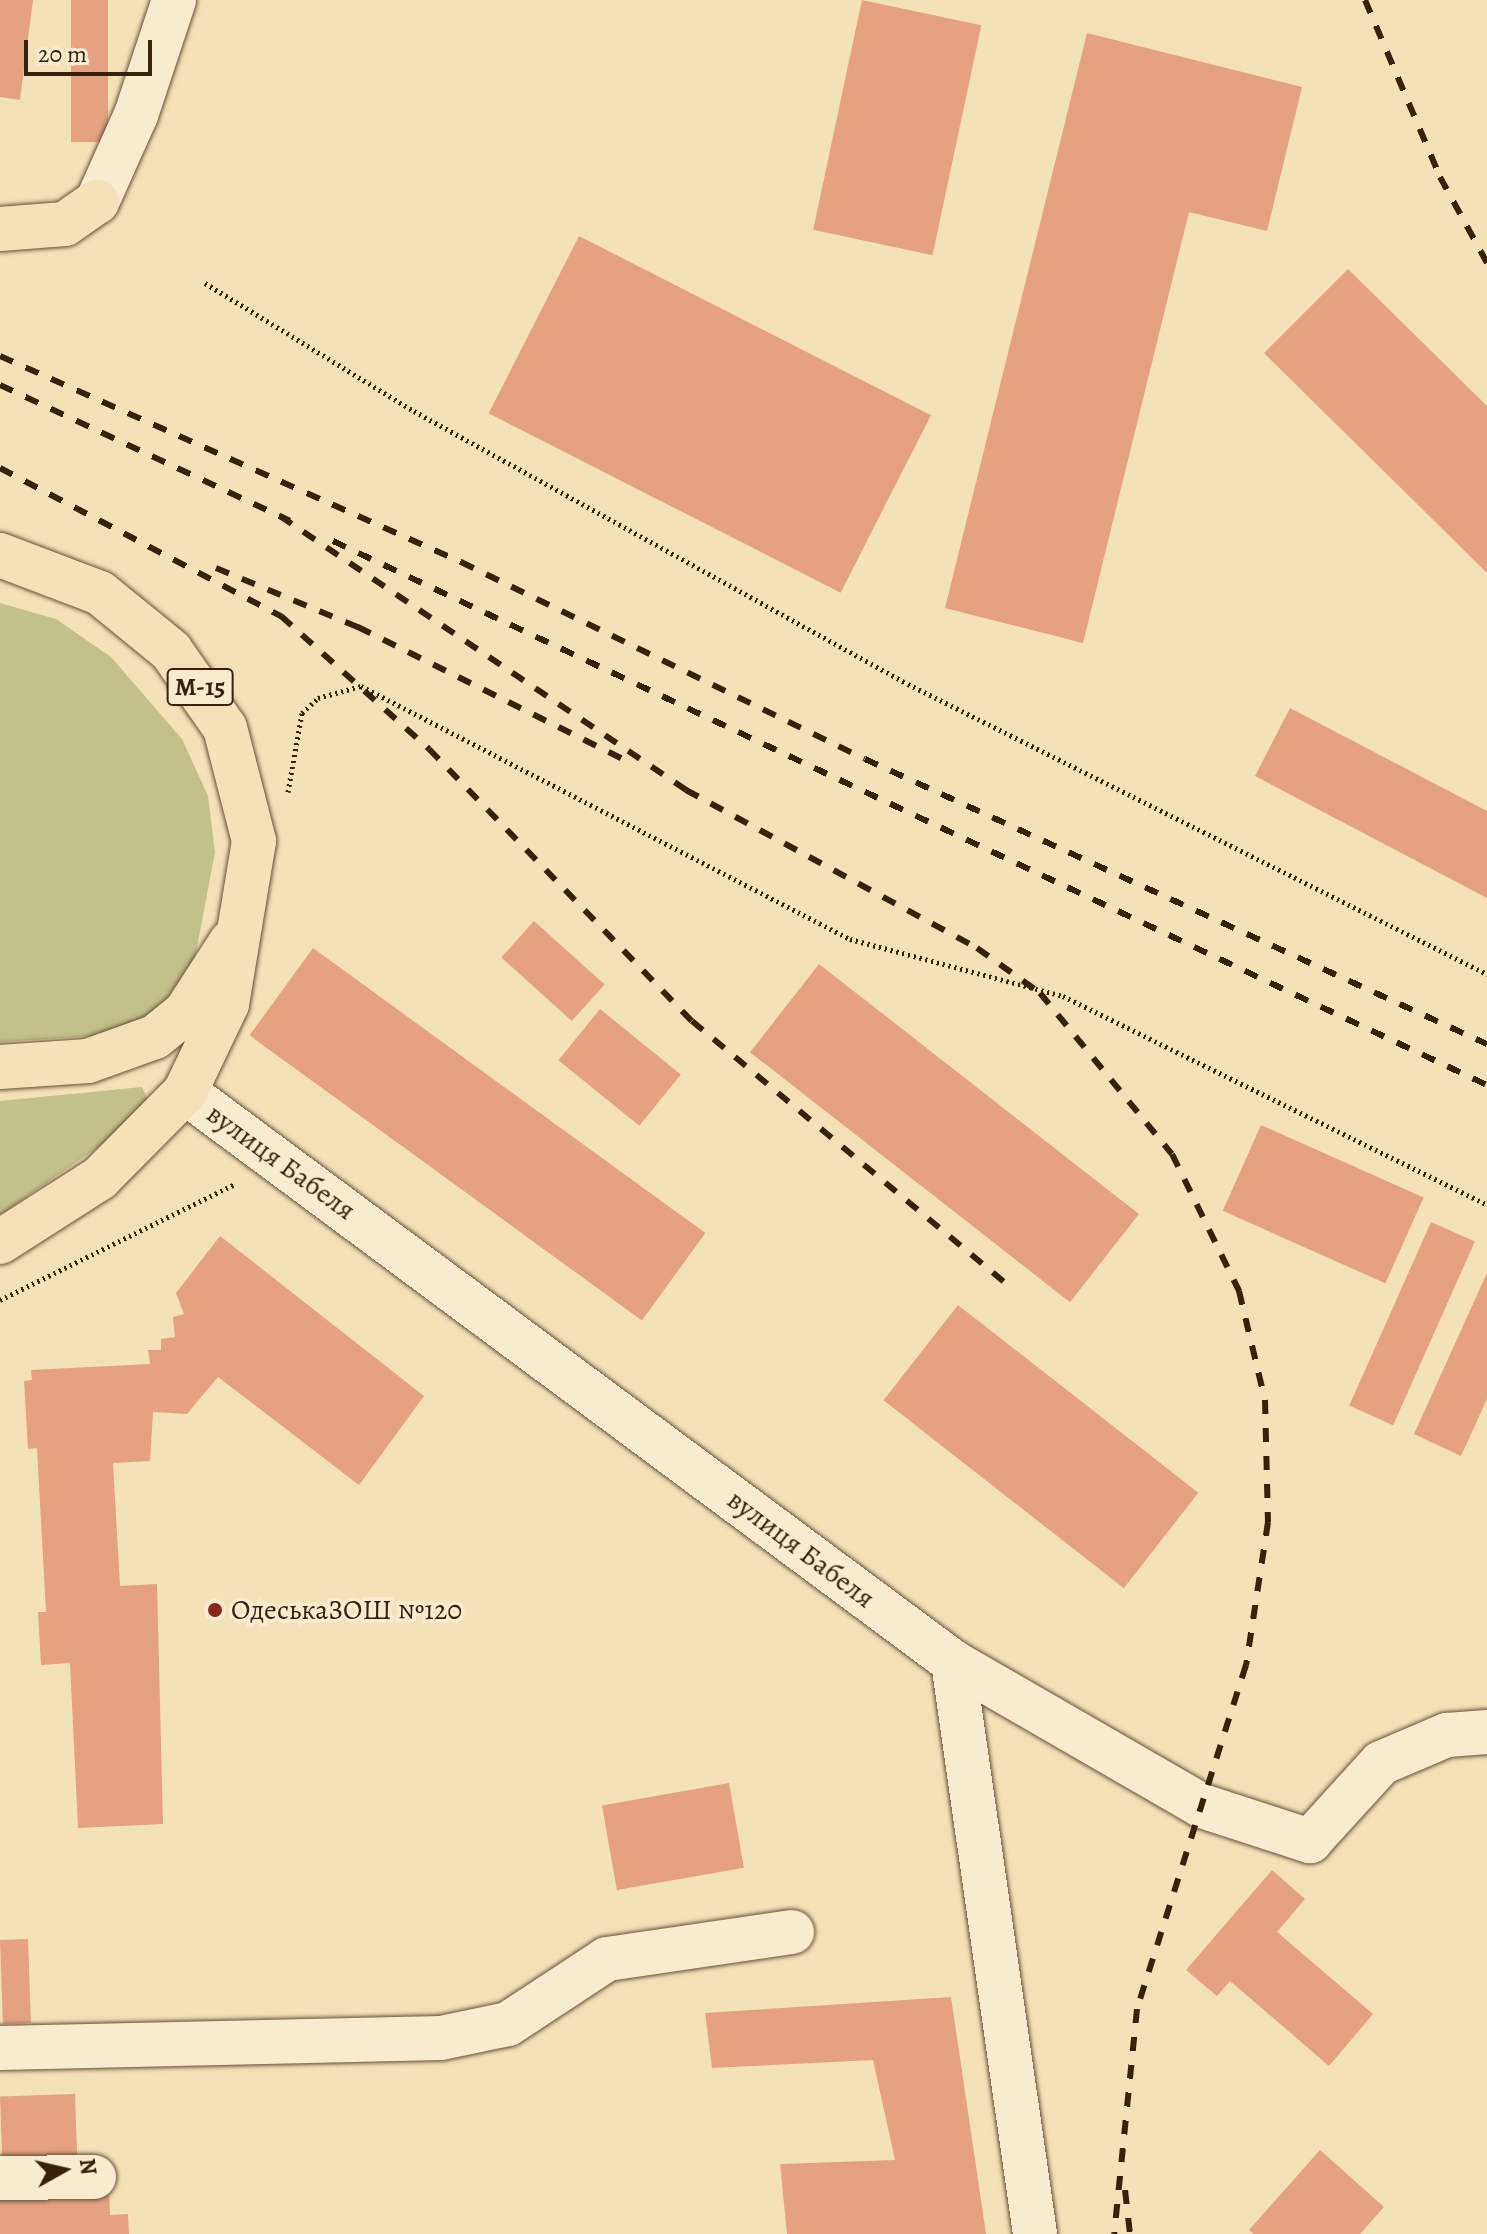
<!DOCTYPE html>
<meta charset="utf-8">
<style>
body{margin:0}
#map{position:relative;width:1487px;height:2234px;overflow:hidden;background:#f4e2b7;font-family:Alegreya,serif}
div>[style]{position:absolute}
.green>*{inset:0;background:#c2c189}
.building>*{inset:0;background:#e6a181;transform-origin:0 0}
.path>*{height:5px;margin-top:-2.5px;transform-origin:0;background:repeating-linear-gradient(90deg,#36220a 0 2px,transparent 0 6px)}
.roads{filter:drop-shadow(0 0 2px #665235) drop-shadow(0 0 2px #665235)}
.minor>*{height:44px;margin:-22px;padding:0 22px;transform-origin:22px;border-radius:22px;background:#f8ecd0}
.major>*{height:44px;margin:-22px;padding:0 22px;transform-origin:22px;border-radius:22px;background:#f4e2b7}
.rail>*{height:6px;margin-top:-3px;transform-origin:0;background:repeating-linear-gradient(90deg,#36220a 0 14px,transparent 0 28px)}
.dots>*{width:22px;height:22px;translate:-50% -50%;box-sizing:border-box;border:4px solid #f8ecd0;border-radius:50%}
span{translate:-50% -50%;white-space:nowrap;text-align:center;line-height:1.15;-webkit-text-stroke:7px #f8ecd0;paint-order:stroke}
.shield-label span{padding:2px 6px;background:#f8ecd0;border:2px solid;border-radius:6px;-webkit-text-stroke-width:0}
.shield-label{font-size:26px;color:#36220a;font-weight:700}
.street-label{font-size:28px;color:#36220a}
.poi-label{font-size:28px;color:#36220a}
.left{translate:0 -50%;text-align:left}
.north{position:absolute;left:24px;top:2130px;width:80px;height:80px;-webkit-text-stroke:6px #f8ecd0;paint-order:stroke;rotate:82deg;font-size:22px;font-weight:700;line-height:32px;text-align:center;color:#36220a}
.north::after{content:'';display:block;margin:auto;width:28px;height:36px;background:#36220a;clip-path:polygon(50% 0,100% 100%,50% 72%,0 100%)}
.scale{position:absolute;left:24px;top:40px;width:128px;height:36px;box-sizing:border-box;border:4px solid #36220a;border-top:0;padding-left:10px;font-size:24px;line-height:28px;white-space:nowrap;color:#36220a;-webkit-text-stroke:6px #f8ecd0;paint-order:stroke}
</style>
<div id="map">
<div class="green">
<i style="clip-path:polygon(0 603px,56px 619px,111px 657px,182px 739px,208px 796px,215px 852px,195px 958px,175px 997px,150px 1020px,106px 1035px,0 1042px)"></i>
<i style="clip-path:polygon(142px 1087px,149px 1102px,120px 1132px,0 1215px,0 1101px)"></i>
</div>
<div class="building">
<i style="clip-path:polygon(0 0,33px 0,20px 100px,0 97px)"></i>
<i style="left:71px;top:0;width:37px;height:142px"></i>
<i style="left:862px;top:0;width:122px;height:235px;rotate:12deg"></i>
<i style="clip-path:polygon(1087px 33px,1302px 87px,1267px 231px,1189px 212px,1083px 643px,945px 608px)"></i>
<i style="left:579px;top:236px;width:395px;height:199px;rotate:27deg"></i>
<i style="clip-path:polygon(1348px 269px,1487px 406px,1487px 573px,1264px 353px)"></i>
<i style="clip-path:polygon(1290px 708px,1487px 811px,1487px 898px,1255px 776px)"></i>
<i style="left:534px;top:921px;width:95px;height:49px;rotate:42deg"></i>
<i style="left:313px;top:948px;width:485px;height:108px;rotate:36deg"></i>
<i style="left:819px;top:964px;width:406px;height:112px;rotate:38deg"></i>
<i style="left:600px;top:1009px;width:104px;height:66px;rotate:39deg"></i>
<i style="left:1261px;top:1125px;width:178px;height:94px;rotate:24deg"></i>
<i style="left:1431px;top:1222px;width:48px;height:201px;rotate:24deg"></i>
<i style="clip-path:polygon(220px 1236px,424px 1396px,359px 1485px,218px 1377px,187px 1414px,153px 1412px,150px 1461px,113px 1463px,120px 1586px,157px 1584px,163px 1824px,78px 1828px,70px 1663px,41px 1665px,38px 1612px,46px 1612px,37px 1448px,28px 1449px,24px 1381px,32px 1380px,31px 1370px,150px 1364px,148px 1350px,161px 1350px,161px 1339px,175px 1337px,173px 1317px,184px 1314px,176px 1293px)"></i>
<i style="clip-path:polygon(1487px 1273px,1487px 1399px,1461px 1456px,1414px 1434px)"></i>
<i style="left:958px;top:1305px;width:305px;height:121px;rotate:38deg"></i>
<i style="left:729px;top:1783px;width:86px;height:129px;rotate:80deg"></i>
<i style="clip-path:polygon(1272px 1870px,1305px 1899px,1277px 1932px,1373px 2014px,1329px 2066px,1230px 1981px,1217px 1996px,1186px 1970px)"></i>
<i style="left:28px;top:1939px;width:84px;height:28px;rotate:88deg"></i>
<i style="clip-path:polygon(951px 1997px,986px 2234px,787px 2234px,780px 2164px,895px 2160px,873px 2060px,712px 2068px,705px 2013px)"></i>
<i style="left:75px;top:2094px;width:62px;height:75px;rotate:88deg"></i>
<i style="clip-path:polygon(1320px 2150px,1384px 2207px,1360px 2234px,1254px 2234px,1249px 2230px)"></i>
<i style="clip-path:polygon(109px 2189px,110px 2215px,128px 2214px,129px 2234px,0 2234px,0 2196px)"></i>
</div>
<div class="path">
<i style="left:205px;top:283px;width:245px;rotate:31.5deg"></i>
<i style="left:414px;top:411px;width:564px;rotate:28.93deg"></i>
<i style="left:908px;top:684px;width:648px;rotate:26.6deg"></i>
<i style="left:288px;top:792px;width:80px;rotate:-80deg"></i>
<i style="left:302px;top:713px;width:22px;rotate:-43deg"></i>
<i style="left:318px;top:698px;width:45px;rotate:-15.6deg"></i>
<i style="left:361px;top:686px;width:551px;rotate:27.36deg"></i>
<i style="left:850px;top:939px;width:220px;rotate:15deg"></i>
<i style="left:1063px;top:996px;width:473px;rotate:26.2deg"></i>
<i style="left:0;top:1300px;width:262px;rotate:-26.3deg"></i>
</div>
<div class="roads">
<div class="minor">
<i style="left:97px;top:202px;width:95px;rotate:-65.9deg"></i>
<i style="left:136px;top:115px;width:121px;rotate:-71.7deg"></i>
<i style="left:185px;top:1092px;width:956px;rotate:36.58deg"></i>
<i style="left:953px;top:1662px;width:288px;rotate:30deg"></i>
<i style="left:1202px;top:1806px;width:114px;rotate:18deg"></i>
<i style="left:1310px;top:1841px;width:105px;rotate:-47.7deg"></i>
<i style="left:1381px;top:1763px;width:72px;rotate:-23deg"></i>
<i style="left:1447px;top:1735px;width:40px;rotate:-4.3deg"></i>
<i style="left:953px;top:1662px;width:578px;rotate:81.84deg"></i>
<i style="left:0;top:2048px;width:441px;rotate:-1.3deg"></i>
<i style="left:441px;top:2038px;width:68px;rotate:-11.8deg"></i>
<i style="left:508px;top:2024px;width:118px;rotate:-33.3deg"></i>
<i style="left:607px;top:1959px;width:187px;rotate:-8.3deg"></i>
<i style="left:0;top:2178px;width:94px;rotate:-0.6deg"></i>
</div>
<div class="major">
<i style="left:0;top:229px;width:65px;rotate:-4.4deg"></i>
<i style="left:65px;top:224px;width:39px;rotate:-35deg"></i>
<i style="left:0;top:555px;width:107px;rotate:20.8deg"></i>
<i style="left:100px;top:593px;width:92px;rotate:39.2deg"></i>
<i style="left:171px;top:651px;width:94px;rotate:55deg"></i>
<i style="left:225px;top:728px;width:117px;rotate:75.6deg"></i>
<i style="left:254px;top:841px;width:165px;rotate:99.4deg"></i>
<i style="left:227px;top:1004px;width:98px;rotate:115.5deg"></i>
<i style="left:185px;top:1092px;width:121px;rotate:134.7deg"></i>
<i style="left:100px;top:1178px;width:119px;rotate:147.4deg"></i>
<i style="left:0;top:1067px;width:88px;rotate:-3.9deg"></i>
<i style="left:88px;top:1061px;width:71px;rotate:-19.7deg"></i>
<i style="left:155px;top:1037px;width:38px;rotate:-39deg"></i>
<i style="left:185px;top:1013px;width:85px;rotate:-57.1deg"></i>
</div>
</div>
<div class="rail">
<i style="left:1365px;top:0;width:192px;rotate:67deg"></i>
<i style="left:1440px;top:177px;width:98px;rotate:61.3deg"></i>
<i style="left:0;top:356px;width:505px;rotate:24.08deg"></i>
<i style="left:461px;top:562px;width:449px;rotate:26deg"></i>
<i style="left:865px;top:759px;width:684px;rotate:24.62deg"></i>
<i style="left:0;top:385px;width:320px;rotate:25.1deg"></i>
<i style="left:0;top:468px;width:318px;rotate:27.8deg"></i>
<i style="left:281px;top:616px;width:199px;rotate:41.9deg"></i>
<i style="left:429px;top:749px;width:378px;rotate:46deg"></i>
<i style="left:692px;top:1021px;width:417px;rotate:39.9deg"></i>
<i style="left:280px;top:516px;width:490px;rotate:34deg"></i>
<i style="left:686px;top:790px;width:331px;rotate:28.5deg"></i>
<i style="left:977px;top:948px;width:77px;rotate:35.5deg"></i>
<i style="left:1040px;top:993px;width:208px;rotate:50.7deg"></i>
<i style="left:1172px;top:1154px;width:153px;rotate:63.9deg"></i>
<i style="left:1239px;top:1291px;width:112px;rotate:76.6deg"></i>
<i style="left:1265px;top:1400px;width:122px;rotate:88.6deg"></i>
<i style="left:1268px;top:1522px;width:145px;rotate:98.7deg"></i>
<i style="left:1246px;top:1665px;width:361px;rotate:107.6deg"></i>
<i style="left:1137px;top:2009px;width:226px;rotate:95.8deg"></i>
<i style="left:333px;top:541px;width:1276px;rotate:25.24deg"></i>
<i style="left:216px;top:568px;width:154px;rotate:22.6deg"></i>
<i style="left:358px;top:627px;width:298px;rotate:26.5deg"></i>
<i style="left:1125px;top:2190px;width:44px;rotate:83.5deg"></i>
</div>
<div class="dots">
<i style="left:215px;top:1610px;background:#8f2418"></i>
</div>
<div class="shield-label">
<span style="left:200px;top:687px">М-15</span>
</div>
<div class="street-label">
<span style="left:281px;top:1162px;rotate:36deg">вулиця Бабеля</span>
<span style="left:801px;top:1549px;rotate:37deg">вулиця Бабеля</span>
</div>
<div class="poi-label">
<span class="left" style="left:231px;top:1610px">ОдеськаЗОШ №120</span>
</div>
<div class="north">N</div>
<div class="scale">20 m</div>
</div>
